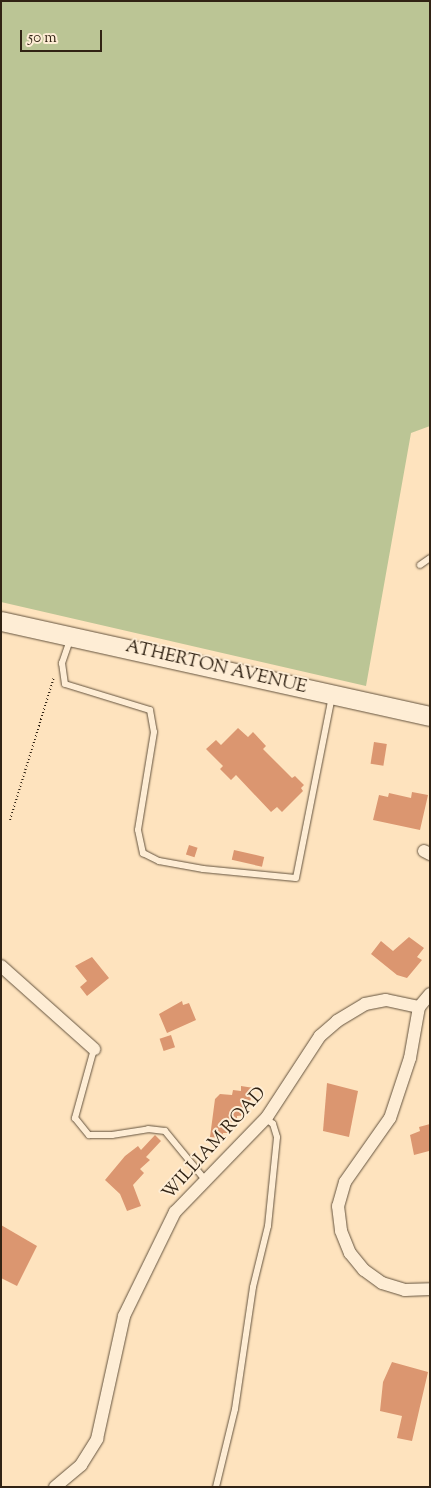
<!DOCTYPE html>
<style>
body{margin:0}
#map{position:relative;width:431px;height:1488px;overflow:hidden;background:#fee3be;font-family:"Sorts Mill Goudy",serif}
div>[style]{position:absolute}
.green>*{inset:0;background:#bbc595}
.building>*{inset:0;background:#db9670;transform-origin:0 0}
.path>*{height:2px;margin-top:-1px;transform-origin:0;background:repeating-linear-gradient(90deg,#312314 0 1px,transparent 0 3.5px)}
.roads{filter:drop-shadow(0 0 1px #64533e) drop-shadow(0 0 1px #64533e)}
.service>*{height:6px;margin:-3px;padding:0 3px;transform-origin:3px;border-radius:3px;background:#feedd5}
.minor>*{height:12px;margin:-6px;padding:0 6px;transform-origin:6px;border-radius:6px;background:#feedd5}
.secondary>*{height:19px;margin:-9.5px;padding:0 9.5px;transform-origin:9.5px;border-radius:9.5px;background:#feedd5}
span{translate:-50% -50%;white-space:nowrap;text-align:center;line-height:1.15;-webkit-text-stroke:4px #feedd5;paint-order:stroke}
.street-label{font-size:18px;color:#312314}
.frame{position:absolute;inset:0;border:2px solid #312314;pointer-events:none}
.scale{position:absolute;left:20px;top:30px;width:82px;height:22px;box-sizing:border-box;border:2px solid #312314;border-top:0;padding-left:6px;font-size:15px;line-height:18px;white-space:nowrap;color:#312314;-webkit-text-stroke:4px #feedd5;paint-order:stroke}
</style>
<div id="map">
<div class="green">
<i style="clip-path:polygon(1px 1px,430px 1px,430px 426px,411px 433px,366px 686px,1px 602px)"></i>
</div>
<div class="building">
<i style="clip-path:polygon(238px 728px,248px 737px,253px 732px,266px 746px,263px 749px,292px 778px,295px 776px,304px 785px,301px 788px,303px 791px,282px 812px,277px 807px,271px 812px,236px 775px,231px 780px,220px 769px,223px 766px,206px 749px,216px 740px,221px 745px)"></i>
<i style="left:374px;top:742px;width:13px;height:22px;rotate:9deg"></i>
<i style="clip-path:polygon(412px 792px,428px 795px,420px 830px,373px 820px,379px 795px,388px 797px,389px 793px,411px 798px)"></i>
<i style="left:189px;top:845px;width:9px;height:10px;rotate:18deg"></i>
<i style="left:234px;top:850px;width:31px;height:10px;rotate:13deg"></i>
<i style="clip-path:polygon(409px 937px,424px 948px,417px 957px,422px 960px,407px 978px,397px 975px,371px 954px,381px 941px,393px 951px)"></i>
<i style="clip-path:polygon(92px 957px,109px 978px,87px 996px,80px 987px,87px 981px,75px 966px)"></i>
<i style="clip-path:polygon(182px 1001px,183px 1005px,189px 1003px,196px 1020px,167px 1033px,159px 1014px)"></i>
<i style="left:171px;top:1035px;width:13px;height:12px;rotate:72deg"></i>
<i style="clip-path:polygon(327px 1083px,358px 1091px,349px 1137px,323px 1131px)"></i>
<i style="clip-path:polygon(241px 1086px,254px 1088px,246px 1115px,237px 1116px,237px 1122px,230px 1122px,229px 1133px,223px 1133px,222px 1138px,210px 1137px,215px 1099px,220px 1094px,232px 1095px,233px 1090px,241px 1091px)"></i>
<i style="clip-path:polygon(430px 1124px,429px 1151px,414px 1155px,410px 1135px,420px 1131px,419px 1127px)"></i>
<i style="clip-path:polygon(155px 1135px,161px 1141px,146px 1157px,150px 1160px,140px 1169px,144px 1173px,133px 1185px,141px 1206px,127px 1211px,120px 1194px,105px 1180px,125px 1156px,138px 1146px,141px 1150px)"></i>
<i style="clip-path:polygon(1px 1225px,37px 1246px,17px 1286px,1px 1278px)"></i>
<i style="clip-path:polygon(392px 1362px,428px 1372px,412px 1441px,397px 1438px,402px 1416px,380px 1411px,383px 1382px)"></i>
</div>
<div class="path">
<i style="left:10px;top:820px;width:150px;rotate:-72.9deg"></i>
</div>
<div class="roads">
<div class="service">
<i style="left:420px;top:565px;width:12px;rotate:-35deg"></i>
<i style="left:71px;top:637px;width:28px;rotate:109deg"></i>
<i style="left:62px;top:663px;width:21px;rotate:82deg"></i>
<i style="left:65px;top:684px;width:89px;rotate:17deg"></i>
<i style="left:150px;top:710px;width:22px;rotate:80deg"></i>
<i style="left:154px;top:732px;width:99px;rotate:99.3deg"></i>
<i style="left:138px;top:830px;width:24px;rotate:78deg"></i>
<i style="left:143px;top:853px;width:18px;rotate:27deg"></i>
<i style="left:159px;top:861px;width:45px;rotate:10.3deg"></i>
<i style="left:203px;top:869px;width:93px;rotate:5.5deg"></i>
<i style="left:296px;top:878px;width:186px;rotate:-78.8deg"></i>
<i style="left:94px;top:1049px;width:72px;rotate:105.4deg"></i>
<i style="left:75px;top:1118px;width:22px;rotate:51deg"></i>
<i style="left:89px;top:1135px;width:23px"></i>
<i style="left:112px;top:1135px;width:36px;rotate:-9deg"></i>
<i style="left:148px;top:1129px;width:17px;rotate:7deg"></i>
<i style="left:165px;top:1131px;width:65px;rotate:50.6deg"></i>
<i style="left:216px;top:1487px;width:80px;rotate:-76.3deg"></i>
<i style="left:235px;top:1409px;width:123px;rotate:-81.6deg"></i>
<i style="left:253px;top:1287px;width:63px;rotate:-76.2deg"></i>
<i style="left:268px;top:1226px;width:89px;rotate:-84.2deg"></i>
<i style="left:277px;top:1137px;width:14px;rotate:-107deg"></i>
<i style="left:273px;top:1124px;width:9px;rotate:-144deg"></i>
</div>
<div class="minor">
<i style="left:424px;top:851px;width:7px;rotate:27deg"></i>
<i style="left:1px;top:966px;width:125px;rotate:41.7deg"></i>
<i style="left:430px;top:994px;width:17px;rotate:130deg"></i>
<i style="left:419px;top:1007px;width:52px;rotate:100deg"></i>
<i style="left:410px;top:1058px;width:63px;rotate:108.4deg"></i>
<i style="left:390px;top:1118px;width:78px;rotate:125.1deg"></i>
<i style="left:345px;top:1182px;width:25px;rotate:106deg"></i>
<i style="left:338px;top:1206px;width:25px;rotate:83deg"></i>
<i style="left:341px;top:1231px;width:24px;rotate:68deg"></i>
<i style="left:350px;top:1253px;width:22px;rotate:51deg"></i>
<i style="left:364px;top:1270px;width:22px;rotate:36deg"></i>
<i style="left:382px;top:1283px;width:24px;rotate:17deg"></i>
<i style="left:405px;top:1290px;width:25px;rotate:-2deg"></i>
<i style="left:55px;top:1487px;width:34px;rotate:-40deg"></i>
<i style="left:81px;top:1465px;width:31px;rotate:-58deg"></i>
<i style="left:97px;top:1439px;width:126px;rotate:-77.6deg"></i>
<i style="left:124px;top:1316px;width:116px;rotate:-63.9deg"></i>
<i style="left:175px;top:1212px;width:132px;rotate:-45.9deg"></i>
<i style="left:267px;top:1117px;width:97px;rotate:-56.8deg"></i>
<i style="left:320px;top:1036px;width:23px;rotate:-41deg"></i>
<i style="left:337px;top:1021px;width:33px;rotate:-31deg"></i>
<i style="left:365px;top:1004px;width:21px;rotate:-11deg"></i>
<i style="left:386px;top:1000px;width:34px;rotate:12deg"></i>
</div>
<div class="secondary">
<i style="left:1px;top:621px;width:439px;rotate:12.5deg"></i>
</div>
</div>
<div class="street-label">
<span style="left:216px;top:668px;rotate:13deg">ATHERTON AVENUE</span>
<span style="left:215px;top:1144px;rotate:-48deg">WILLIAM ROAD</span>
</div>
<div class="frame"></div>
<div class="scale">50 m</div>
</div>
